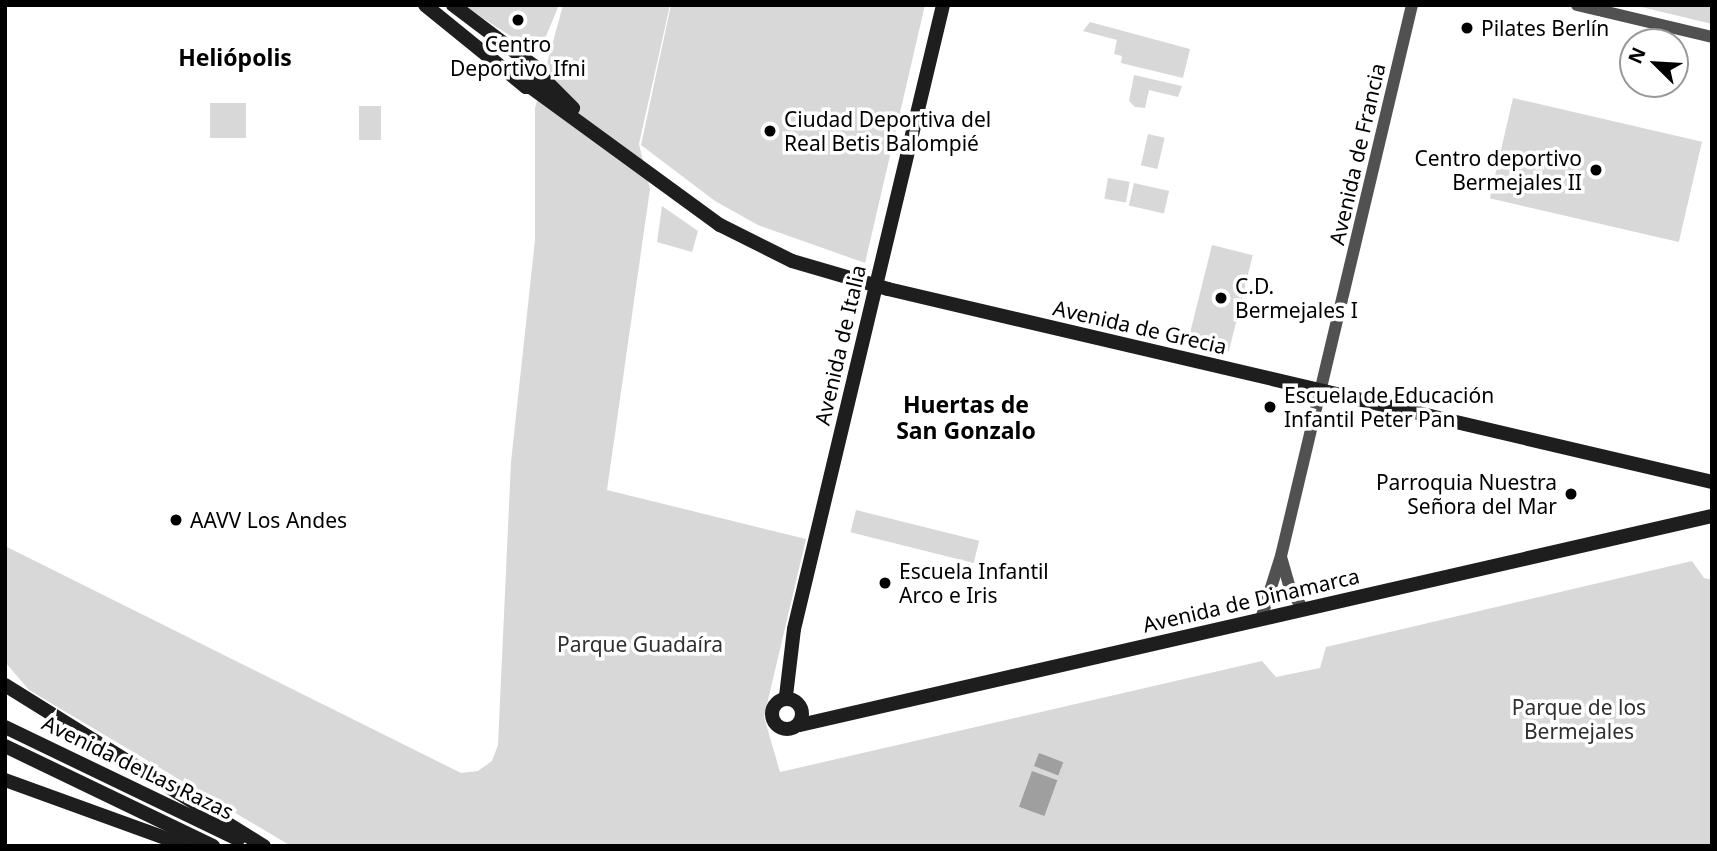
<!DOCTYPE html>
<meta charset="utf-8">
<style>
body{margin:0}
#map{position:relative;width:1717px;height:851px;overflow:hidden;background:#fff;font-family:"Noto Sans",sans-serif}
div>[style]{position:absolute}
.green>*{inset:0;background:#d8d8d8;transform-origin:0 0}
.water>*{inset:0;background:#9f9f9f;transform-origin:0 0}
.tertiary>*{height:12px;margin:-6px;padding:0 6px;transform-origin:6px;border-radius:6px;background:#515151}
.secondary>*{height:14px;margin:-7px;padding:0 7px;transform-origin:7px;border-radius:7px;background:#1e1e1e}
.secondary>.ring{margin:-7px;padding:0;box-sizing:content-box;background:none;border:14px solid #1e1e1e;border-radius:50%}
.dots>*{width:19px;height:19px;translate:-50% -50%;box-sizing:border-box;border:4px solid #fff;border-radius:50%}
span{translate:-50% -50%;white-space:nowrap;text-align:center;line-height:1.15;-webkit-text-stroke:7px #fff;paint-order:stroke}
.poi-label{font-size:21px;color:#000}
.left{translate:0 -50%;text-align:left}
.right{translate:-100% -50%;text-align:right}
.street-label{font-size:21px;color:#000}
.park-label{font-size:21px;color:#2f2f2f}
.neighbourhood-label{font-size:23px;color:#000;font-weight:700}
.frame{position:absolute;inset:0;border:7px solid #000;pointer-events:none}
.north{position:absolute;left:1619px;top:28px;width:70px;height:70px;box-sizing:border-box;background:#fff;border:2px solid #999;border-radius:50%;rotate:294deg;font-size:19px;font-weight:700;line-height:28px;text-align:center;color:#000}
.north::after{content:'';display:block;margin:auto;width:24px;height:32px;background:#000;clip-path:polygon(50% 0,100% 100%,50% 72%,0 100%)}
</style>
<div id="map">
<div class="green">
<i style="clip-path:polygon(462px 5px,559px 5px,544px 41px,533px 50px)"></i>
<i style="clip-path:polygon(563px 5px,670px 5px,639px 144px,650px 189px,607px 490px,806px 539px,764px 717px,780px 772px,1262px 661px,1276px 677px,1320px 668px,1326px 647px,1692px 561px,1704px 578px,1712px 580px,1712px 846px,291px 846px,29px 690px,5px 662px,5px 546px,461px 773px,478px 771px,492px 761px,498px 745px,511px 462px,535px 240px,535px 108px)"></i>
<i style="clip-path:polygon(671px 5px,925px 5px,865px 263px,758px 225px,715px 201px,641px 145px)"></i>
<i style="clip-path:polygon(1633px 5px,1712px 5px,1712px 24px)"></i>
<i style="clip-path:polygon(1090px 22px,1190px 49px,1183px 78px,1121px 63px,1122px 56px,1114px 54px,1117px 40px,1083px 31px)"></i>
<i style="clip-path:polygon(1134px 75px,1182px 86px,1178px 97px,1149px 90px,1145px 108px,1135px 107px,1129px 101px)"></i>
<i style="left:1513px;top:98px;width:194px;height:103px;rotate:13deg"></i>
<i style="left:246px;top:103px;width:35px;height:36px;rotate:90deg"></i>
<i style="left:381px;top:106px;width:34px;height:22px;rotate:90deg"></i>
<i style="left:1148px;top:134px;width:17px;height:32px;rotate:13deg"></i>
<i style="left:1108px;top:178px;width:22px;height:21px;rotate:10deg"></i>
<i style="left:1134px;top:183px;width:36px;height:23px;rotate:13deg"></i>
<i style="clip-path:polygon(662px 206px,698px 231px,692px 252px,657px 242px)"></i>
<i style="left:1212px;top:245px;width:42px;height:99px;rotate:14deg"></i>
<i style="left:856px;top:510px;width:127px;height:23px;rotate:14deg"></i>
</div>
<div class="water">
<i style="left:1039px;top:753px;width:26px;height:14px;rotate:21deg"></i>
<i style="left:1032px;top:771px;width:27px;height:38px;rotate:20deg"></i>
</div>
<div class="tertiary">
<i style="left:1577px;top:5px;width:139px;rotate:13.3deg"></i>
<i style="left:1281px;top:557px;width:33px;rotate:74deg"></i>
<i style="left:1290px;top:589px;width:24px;rotate:57deg"></i>
<i style="left:1261px;top:619px;width:66px;rotate:-72.4deg"></i>
<i style="left:1281px;top:556px;width:566px;rotate:-76.63deg"></i>
</div>
<div class="secondary">
<i style="left:425px;top:5px;width:130px;rotate:39.1deg"></i>
<i style="left:526px;top:87px;width:12px;rotate:-5deg"></i>
<i style="left:538px;top:86px;width:14px;rotate:-73deg"></i>
<i style="left:542px;top:73px;width:11px;rotate:-139deg"></i>
<i style="left:534px;top:66px;width:8px;rotate:173deg"></i>
<i style="left:526px;top:67px;width:15px;rotate:110deg"></i>
<i style="left:453px;top:5px;width:101px;rotate:37deg"></i>
<i style="left:542px;top:77px;width:44px;rotate:45deg"></i>
<i style="left:532px;top:88px;width:233px;rotate:36.1deg"></i>
<i style="left:720px;top:225px;width:80px;rotate:26.6deg"></i>
<i style="left:792px;top:261px;width:100px;rotate:16.3deg"></i>
<i style="left:888px;top:289px;width:846px;rotate:13.18deg"></i>
<i style="left:5px;top:685px;width:305px;rotate:31.9deg"></i>
<i style="left:786px;top:696px;width:67px;rotate:-83.2deg"></i>
<i style="left:794px;top:629px;width:642px;rotate:-76.57deg"></i>
<i class="ring" style="left:772px;top:699px;width:16px;height:16px"></i>
<i style="left:800px;top:725px;width:936px;rotate:-12.91deg"></i>
<i style="left:5px;top:727px;width:259px;rotate:25.7deg"></i>
<i style="left:5px;top:746px;width:231px;rotate:25.7deg"></i>
<i style="left:5px;top:780px;width:194px;rotate:19.9deg"></i>
</div>
<div class="dots">
<i style="left:518px;top:20px;background:#000"></i>
<i style="left:1467px;top:28px;background:#000"></i>
<i style="left:770px;top:131px;background:#000"></i>
<i style="left:1596px;top:170px;background:#000"></i>
<i style="left:1221px;top:298px;background:#000"></i>
<i style="left:1270px;top:407px;background:#000"></i>
<i style="left:1571px;top:494px;background:#000"></i>
<i style="left:176px;top:520px;background:#000"></i>
<i style="left:885px;top:583px;background:#000"></i>
</div>
<div class="poi-label">
<span class="left" style="left:1481px;top:28px">Pilates Berlín</span>
<span style="left:518px;top:56px">Centro<br>Deportivo Ifni</span>
<span class="left" style="left:784px;top:131px">Ciudad Deportiva del<br>Real Betis Balompié</span>
<span class="right" style="left:1582px;top:170px">Centro deportivo<br>Bermejales II</span>
<span class="left" style="left:1235px;top:298px">C.D.<br>Bermejales I</span>
<span class="left" style="left:1284px;top:407px">Escuela de Educación<br>Infantil Peter Pan</span>
<span class="right" style="left:1557px;top:494px">Parroquia Nuestra<br>Señora del Mar</span>
<span class="left" style="left:190px;top:520px">AAVV Los Andes</span>
<span class="left" style="left:899px;top:583px">Escuela Infantil<br>Arco e Iris</span>
</div>
<div class="street-label">
<span style="left:1357px;top:154px;rotate:-77deg">Avenida de Francia</span>
<span style="left:1140px;top:327px;rotate:13deg">Avenida de Grecia</span>
<span style="left:840px;top:345px;rotate:-77deg">Avenida de Italia</span>
<span style="left:1251px;top:600px;rotate:-13deg">Avenida de Dinamarca</span>
<span style="left:138px;top:767px;rotate:26deg">Avenida de Las Razas</span>
</div>
<div class="park-label">
<span style="left:640px;top:644px">Parque Guadaíra</span>
<span style="left:1579px;top:719px">Parque de los<br>Bermejales</span>
</div>
<div class="neighbourhood-label">
<span style="left:235px;top:57px">Heliópolis</span>
<span style="left:966px;top:417px">Huertas de<br>San Gonzalo</span>
</div>
<div class="frame"></div>
<div class="north">N</div>
</div>
